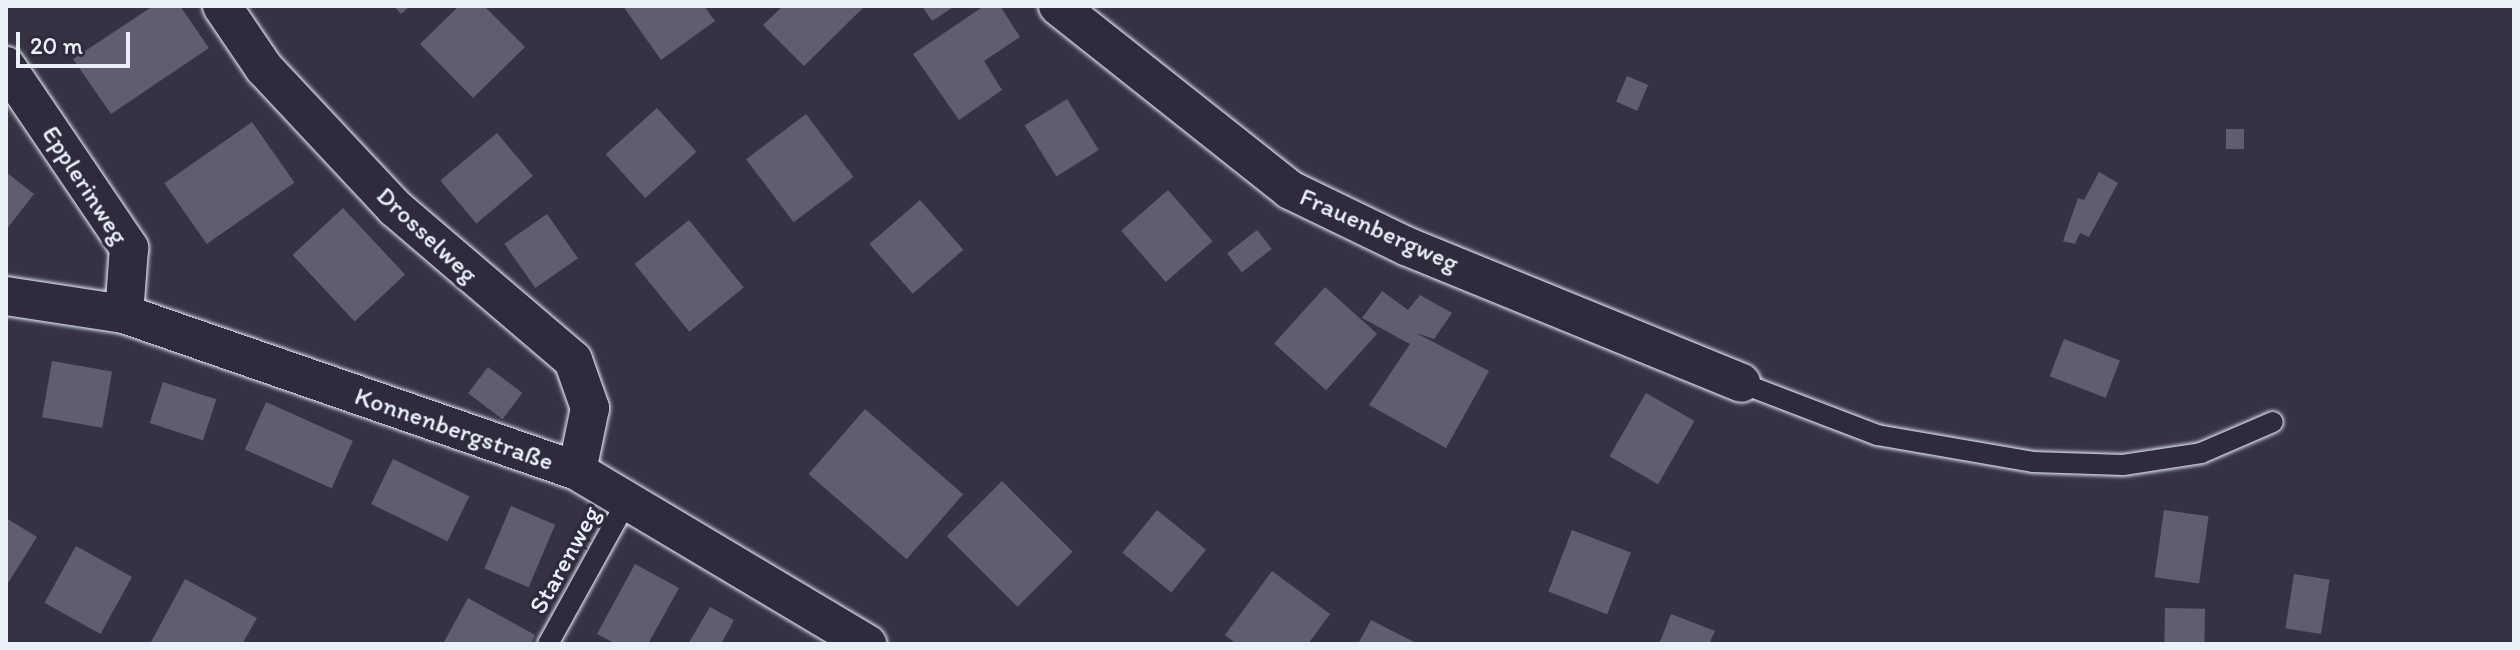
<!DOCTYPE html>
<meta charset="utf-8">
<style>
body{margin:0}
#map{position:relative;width:2520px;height:650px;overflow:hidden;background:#363244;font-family:Itim,sans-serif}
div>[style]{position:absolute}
.building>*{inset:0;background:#605e6e;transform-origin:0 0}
.roads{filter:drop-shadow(0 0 2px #e8f1f8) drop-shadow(0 0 2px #e8f1f8)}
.lane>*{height:20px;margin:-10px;padding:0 10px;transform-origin:10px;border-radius:10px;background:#2f2a3d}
.street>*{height:38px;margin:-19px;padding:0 19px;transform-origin:19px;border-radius:19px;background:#2f2a3d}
span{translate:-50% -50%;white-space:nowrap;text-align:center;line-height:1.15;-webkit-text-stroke:7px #2f2a3d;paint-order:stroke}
.street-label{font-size:26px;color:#e8f1f8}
.frame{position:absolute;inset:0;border:8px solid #e8f1f8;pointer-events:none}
.scale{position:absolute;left:16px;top:32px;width:114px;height:36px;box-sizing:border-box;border:4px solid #e8f1f8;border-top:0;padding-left:10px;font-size:24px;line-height:28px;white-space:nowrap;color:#e8f1f8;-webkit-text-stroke:6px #2f2a3d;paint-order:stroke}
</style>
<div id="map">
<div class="building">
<i style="clip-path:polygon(153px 6px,180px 6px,209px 48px,111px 114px,73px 59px)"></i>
<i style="clip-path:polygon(394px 6px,410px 6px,401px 14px)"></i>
<i style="clip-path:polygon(459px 6px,484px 6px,525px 47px,473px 98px,420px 44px)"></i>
<i style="clip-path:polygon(623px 6px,704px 6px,715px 21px,661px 60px)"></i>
<i style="clip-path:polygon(783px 6px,865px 6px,804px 66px,763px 25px)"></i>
<i style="clip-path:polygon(922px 6px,955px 6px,932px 21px)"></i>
<i style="clip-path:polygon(984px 6px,1000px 6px,1020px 37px,984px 61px,1002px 90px,959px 120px,913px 54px)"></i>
<i style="left:1627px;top:76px;width:23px;height:28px;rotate:23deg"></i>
<i style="left:1067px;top:99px;width:60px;height:50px;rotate:58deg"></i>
<i style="left:657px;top:108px;width:59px;height:69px;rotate:48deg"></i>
<i style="left:806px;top:114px;width:79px;height:75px;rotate:53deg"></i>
<i style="left:252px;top:122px;width:74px;height:107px;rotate:55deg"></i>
<i style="left:2244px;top:129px;width:20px;height:18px;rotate:90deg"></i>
<i style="left:497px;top:133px;width:56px;height:74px;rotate:50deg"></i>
<i style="clip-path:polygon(6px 172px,34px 194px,6px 230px)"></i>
<i style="clip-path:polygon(2099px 172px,2118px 183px,2089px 237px,2080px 233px,2075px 244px,2063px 241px,2078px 198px,2084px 200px)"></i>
<i style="left:1168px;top:190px;width:68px;height:62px;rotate:49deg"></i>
<i style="left:920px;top:200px;width:66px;height:67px;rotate:49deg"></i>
<i style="left:343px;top:208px;width:91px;height:69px;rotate:47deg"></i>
<i style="left:547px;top:214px;width:54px;height:52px;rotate:55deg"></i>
<i style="left:689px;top:220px;width:87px;height:70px;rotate:51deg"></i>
<i style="left:1257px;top:230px;width:24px;height:38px;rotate:52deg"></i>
<i style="left:1325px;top:287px;width:70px;height:76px;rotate:42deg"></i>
<i style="clip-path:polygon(1382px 291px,1408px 310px,1420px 295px,1452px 313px,1434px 339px,1416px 333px,1489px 371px,1446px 448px,1369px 405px,1410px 344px,1362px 318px)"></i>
<i style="left:2064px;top:339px;width:60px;height:40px;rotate:21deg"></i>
<i style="left:52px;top:361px;width:61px;height:57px;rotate:10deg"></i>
<i style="left:488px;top:367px;width:43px;height:33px;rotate:37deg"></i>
<i style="left:163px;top:382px;width:56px;height:43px;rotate:18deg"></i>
<i style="left:1646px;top:393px;width:56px;height:73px;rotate:30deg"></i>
<i style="left:266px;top:402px;width:95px;height:52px;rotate:24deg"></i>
<i style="left:865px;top:409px;width:130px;height:86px;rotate:41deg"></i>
<i style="left:393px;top:459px;width:85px;height:50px;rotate:26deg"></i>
<i style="left:1002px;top:481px;width:100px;height:78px;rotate:45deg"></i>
<i style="left:511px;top:506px;width:48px;height:68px;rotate:23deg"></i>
<i style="left:1157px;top:510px;width:63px;height:55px;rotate:39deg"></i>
<i style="left:2164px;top:510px;width:45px;height:68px;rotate:8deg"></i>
<i style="clip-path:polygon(6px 518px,37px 537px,6px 586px)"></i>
<i style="left:1572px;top:530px;width:63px;height:66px;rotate:21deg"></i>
<i style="left:76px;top:546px;width:64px;height:65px;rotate:29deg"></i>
<i style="clip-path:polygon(635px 564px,679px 588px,648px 644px,616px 644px,597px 634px)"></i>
<i style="clip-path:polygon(1272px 571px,1330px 614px,1308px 644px,1237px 644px,1225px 635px)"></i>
<i style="left:2294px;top:574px;width:36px;height:55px;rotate:9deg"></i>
<i style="clip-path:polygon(185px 579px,257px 618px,242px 644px,150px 644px)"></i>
<i style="clip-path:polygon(468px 598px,535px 635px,531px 644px,443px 644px)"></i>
<i style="clip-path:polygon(710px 607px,734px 620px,721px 644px,688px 644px)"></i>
<i style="left:2165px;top:608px;width:40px;height:36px;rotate:1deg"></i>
<i style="clip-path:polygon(1671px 614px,1715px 631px,1709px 644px,1659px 644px)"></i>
<i style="clip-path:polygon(1371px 620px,1418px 644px,1358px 644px)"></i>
</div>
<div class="roads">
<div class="lane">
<i style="left:1741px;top:383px;width:146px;rotate:20.9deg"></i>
<i style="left:1877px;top:435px;width:158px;rotate:9.8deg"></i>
<i style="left:2033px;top:462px;width:90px;rotate:1.9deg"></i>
<i style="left:2123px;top:465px;width:79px;rotate:-8.7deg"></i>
<i style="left:2201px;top:453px;width:78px;rotate:-23.3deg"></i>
<i style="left:548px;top:644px;width:163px;rotate:-61.1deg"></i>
</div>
<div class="street">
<i style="left:222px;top:6px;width:75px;rotate:55.9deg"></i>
<i style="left:264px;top:68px;width:192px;rotate:46.9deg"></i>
<i style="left:395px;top:208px;width:234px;rotate:40.5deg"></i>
<i style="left:573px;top:360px;width:51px;rotate:70.5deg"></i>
<i style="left:590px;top:408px;width:64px;rotate:101.7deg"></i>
<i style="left:1058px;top:6px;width:296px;rotate:38.4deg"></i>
<i style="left:1290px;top:190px;width:129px;rotate:25.8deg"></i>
<i style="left:1406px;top:246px;width:362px;rotate:22.2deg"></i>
<i style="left:6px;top:66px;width:220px;rotate:55.9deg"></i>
<i style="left:129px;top:248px;width:66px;rotate:94.3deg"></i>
<i style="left:6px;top:296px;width:119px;rotate:8.7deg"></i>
<i style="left:124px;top:314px;width:479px;rotate:19.1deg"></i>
<i style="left:577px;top:471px;width:338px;rotate:30.8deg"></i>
</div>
</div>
<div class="street-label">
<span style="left:85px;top:185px;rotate:57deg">Epplerinweg</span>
<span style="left:1379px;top:230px;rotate:24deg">Frauenbergweg</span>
<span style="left:427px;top:235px;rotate:43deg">Drosselweg</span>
<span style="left:454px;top:429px;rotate:19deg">Konnenbergstraße</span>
<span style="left:565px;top:560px;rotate:-61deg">Starenweg</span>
</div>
<div class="frame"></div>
<div class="scale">20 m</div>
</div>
